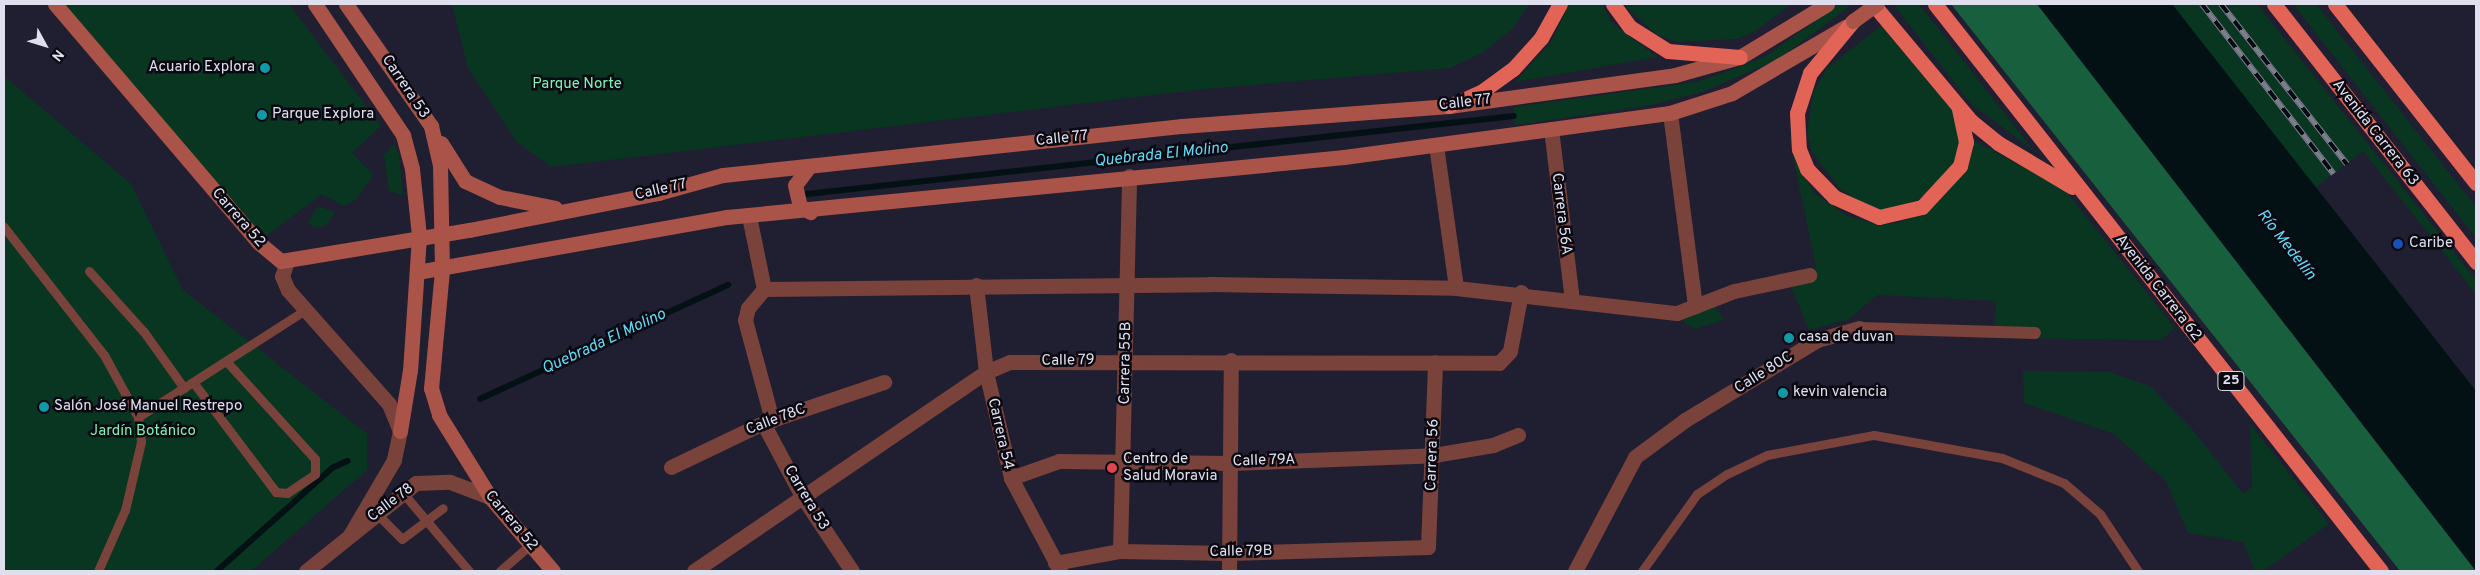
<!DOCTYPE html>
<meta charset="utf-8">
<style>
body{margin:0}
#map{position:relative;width:2480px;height:575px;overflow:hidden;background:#201e31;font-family:Overpass,sans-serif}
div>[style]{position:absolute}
.green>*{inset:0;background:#093621}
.forest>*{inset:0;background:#175f3d}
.water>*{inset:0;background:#031115}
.stream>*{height:5.5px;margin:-2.75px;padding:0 2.75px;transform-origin:2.75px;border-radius:2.75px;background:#031115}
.service>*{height:9px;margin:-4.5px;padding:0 4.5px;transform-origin:4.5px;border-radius:4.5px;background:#79423b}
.pedestrian>*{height:12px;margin:-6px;padding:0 6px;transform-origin:6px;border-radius:6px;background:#79423b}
.minor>*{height:15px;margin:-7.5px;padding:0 7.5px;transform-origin:7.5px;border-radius:7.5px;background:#79423b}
.tertiary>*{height:15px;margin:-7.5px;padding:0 7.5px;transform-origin:7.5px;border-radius:7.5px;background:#79423b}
.secondary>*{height:15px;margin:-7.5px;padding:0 7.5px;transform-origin:7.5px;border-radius:7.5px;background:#aa5348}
.trunk>*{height:15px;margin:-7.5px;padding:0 7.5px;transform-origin:7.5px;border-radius:7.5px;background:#e26456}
.rail>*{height:5.5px;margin-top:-2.75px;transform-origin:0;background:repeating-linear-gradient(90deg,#0a0912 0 11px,#7e7d8d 0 22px);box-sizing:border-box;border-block:1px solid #7e7d8d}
.secondary-bridge>*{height:15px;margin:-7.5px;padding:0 7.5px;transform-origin:7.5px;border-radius:7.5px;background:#aa5348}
.dots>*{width:14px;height:14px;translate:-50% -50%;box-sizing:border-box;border:2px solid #0a0912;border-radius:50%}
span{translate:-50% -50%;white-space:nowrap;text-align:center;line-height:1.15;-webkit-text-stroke:5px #0a0912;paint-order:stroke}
.shield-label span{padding:1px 4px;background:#0a0912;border:1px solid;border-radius:4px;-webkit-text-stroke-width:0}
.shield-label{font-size:14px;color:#e0dfed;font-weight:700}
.poi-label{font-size:15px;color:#e0dfed}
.right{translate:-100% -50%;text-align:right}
.left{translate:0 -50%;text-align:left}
.park-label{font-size:15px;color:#7df4b3}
.street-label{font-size:15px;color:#e0dfed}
.water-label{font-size:16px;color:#60d9f4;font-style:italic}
.frame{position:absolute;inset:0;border:5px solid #e0dfed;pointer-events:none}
.north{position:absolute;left:20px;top:20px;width:50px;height:50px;-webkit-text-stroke:4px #0a0912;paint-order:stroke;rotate:129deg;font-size:14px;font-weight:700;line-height:20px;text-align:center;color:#e0dfed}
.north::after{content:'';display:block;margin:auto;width:18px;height:22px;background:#e0dfed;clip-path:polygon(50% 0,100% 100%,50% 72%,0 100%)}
</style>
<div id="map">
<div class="green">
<i style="clip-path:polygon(54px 4px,289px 4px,381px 126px,352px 153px,373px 175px,356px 200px,343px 206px,322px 194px,258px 242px)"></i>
<i style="clip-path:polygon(452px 4px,1530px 4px,1512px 29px,1482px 53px,1450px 68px,1195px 90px,551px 167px,517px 142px,468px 68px)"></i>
<i style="clip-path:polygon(1569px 4px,1602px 4px,1612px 23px,1657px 57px,1515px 82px,1552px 41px)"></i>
<i style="clip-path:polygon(1623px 4px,1792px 4px,1754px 32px,1736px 39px,1678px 42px,1657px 35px)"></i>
<i style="clip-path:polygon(1839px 4px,1850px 6px,1779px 59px,1702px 92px,1646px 106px,1515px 125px,1513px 107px,1696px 82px,1732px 70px,1766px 56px)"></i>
<i style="clip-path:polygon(1893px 4px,1919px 4px,2034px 151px,1971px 104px)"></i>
<i style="clip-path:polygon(2172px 4px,2257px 4px,2476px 280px,2476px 294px,2363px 151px,2315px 188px)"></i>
<i style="clip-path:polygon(2293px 4px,2316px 4px,2476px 207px,2476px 238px)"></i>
<i style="clip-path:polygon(1881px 26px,1955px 114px,1961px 139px,1957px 160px,1933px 190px,1911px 204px,1888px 211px,1865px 205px,1840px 189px,1812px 152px,1807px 133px,1813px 93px,1827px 68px)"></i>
<i style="clip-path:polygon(4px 76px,131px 184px,183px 290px,367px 434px,367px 470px,251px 571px,4px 571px)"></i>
<i style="clip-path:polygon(1975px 141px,2065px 190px,2175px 328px,2161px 340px,1994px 338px,1996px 301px,1877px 295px,1849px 319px,1809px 330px,1786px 274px,1816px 267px,1792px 152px,1813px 192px,1847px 216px,1880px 225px,1902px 222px,1925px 210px,1968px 164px)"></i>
<i style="clip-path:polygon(394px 144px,399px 155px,403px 195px,389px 191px,384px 155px)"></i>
<i style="clip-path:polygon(318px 206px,335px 212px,326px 226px,313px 227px,308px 222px)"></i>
<i style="clip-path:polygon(1711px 302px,1724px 320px,1695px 329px,1679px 319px)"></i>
<i style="clip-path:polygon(2023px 371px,2108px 372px,2150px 386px,2192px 429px,2243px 494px,2252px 487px,2250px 424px,2329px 524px,2263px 571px,2255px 571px,2243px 542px,2188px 533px,2166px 481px,2114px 434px,2024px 403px)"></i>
</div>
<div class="forest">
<i style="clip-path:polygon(1951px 4px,2037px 4px,2476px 571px,2400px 571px)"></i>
</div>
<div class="water">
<i style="clip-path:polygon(2037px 4px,2172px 4px,2476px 391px,2476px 571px)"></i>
</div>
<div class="stream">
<i style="left:807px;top:194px;width:711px;rotate:-6.3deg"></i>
<i style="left:480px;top:399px;width:273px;rotate:-24.7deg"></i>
<i style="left:217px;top:571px;width:154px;rotate:-41.8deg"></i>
<i style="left:332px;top:468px;width:17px;rotate:-24deg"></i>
</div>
<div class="service">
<i style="left:4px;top:227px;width:162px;rotate:52deg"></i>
<i style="left:104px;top:355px;width:71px;rotate:61.3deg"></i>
<i style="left:138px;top:417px;width:25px;rotate:83deg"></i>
<i style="left:141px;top:442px;width:70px;rotate:103.2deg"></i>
<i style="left:125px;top:510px;width:67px;rotate:113.9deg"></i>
<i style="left:89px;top:271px;width:82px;rotate:48deg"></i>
<i style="left:144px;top:332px;width:69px;rotate:54.5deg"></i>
<i style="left:193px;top:382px;width:138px;rotate:53deg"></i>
<i style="left:276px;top:492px;width:11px;rotate:5deg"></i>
<i style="left:287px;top:493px;width:34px;rotate:-34deg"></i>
<i style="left:315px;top:474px;width:15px;rotate:-90deg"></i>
<i style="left:315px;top:459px;width:132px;rotate:-132.2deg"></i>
<i style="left:138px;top:417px;width:198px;rotate:-32.6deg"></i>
<i style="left:403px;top:493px;width:102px;rotate:49.8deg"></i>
<i style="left:377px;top:514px;width:35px;rotate:45deg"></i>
<i style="left:402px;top:539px;width:51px;rotate:-37.1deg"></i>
<i style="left:500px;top:571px;width:40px;rotate:-41deg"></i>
<i style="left:1642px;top:571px;width:95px;rotate:-54.5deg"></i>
<i style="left:1697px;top:494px;width:36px;rotate:-34deg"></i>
<i style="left:1727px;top:474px;width:44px;rotate:-25.4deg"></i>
<i style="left:1767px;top:455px;width:109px;rotate:-10.6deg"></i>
<i style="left:1874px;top:435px;width:130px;rotate:10.2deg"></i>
<i style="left:2002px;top:458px;width:67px;rotate:22deg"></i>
<i style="left:2064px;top:483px;width:48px;rotate:40.7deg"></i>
<i style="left:2100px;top:514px;width:69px;rotate:56.3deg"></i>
</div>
<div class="pedestrian">
<i style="left:1859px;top:328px;width:176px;rotate:1.6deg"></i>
</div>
<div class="minor">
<i style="left:1670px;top:113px;width:195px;rotate:82.6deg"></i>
<i style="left:1551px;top:129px;width:171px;rotate:83deg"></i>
<i style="left:1436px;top:145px;width:144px;rotate:82deg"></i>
<i style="left:749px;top:216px;width:75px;rotate:78.4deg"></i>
<i style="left:976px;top:285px;width:88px;rotate:83.4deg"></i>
<i style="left:986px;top:372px;width:109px;rotate:76.7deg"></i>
<i style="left:1011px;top:478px;width:104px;rotate:62deg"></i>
<i style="left:764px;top:289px;width:446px;rotate:-0.6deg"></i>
<i style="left:1210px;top:284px;width:246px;rotate:0.9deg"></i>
<i style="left:1456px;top:288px;width:222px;rotate:6.5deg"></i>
<i style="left:1677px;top:313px;width:61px;rotate:-21.1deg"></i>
<i style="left:1734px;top:291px;width:77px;rotate:-12deg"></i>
<i style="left:764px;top:289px;width:25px;rotate:130deg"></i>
<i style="left:748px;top:308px;width:12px;rotate:104deg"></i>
<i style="left:745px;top:320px;width:104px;rotate:74.9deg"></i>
<i style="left:763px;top:423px;width:83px;rotate:61.9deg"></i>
<i style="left:802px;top:496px;width:90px;rotate:56.3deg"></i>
<i style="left:671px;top:467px;width:102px;rotate:-25.6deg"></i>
<i style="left:763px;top:423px;width:128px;rotate:-18.7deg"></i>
<i style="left:1011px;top:478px;width:51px;rotate:-19.5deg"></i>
<i style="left:1059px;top:461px;width:171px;rotate:0.7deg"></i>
<i style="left:1230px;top:463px;width:204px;rotate:-2.2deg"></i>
<i style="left:1434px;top:455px;width:60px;rotate:-9.6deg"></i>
<i style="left:1493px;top:445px;width:27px;rotate:-22deg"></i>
<i style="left:1120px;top:551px;width:375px;rotate:-88.6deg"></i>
<i style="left:1055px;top:563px;width:66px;rotate:-10.5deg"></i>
<i style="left:1120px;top:551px;width:109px;rotate:1.1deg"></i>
<i style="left:1229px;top:553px;width:199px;rotate:-1.7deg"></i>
<i style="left:1428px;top:547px;width:185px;rotate:-87.8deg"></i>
<i style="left:694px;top:571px;width:353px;rotate:-34.3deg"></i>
<i style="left:986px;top:372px;width:26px;rotate:-23deg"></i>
<i style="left:1010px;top:362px;width:489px;rotate:0.1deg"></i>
<i style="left:1499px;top:363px;width:16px;rotate:-47deg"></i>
<i style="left:1510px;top:351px;width:60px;rotate:-79.4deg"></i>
<i style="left:1229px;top:571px;width:211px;rotate:-89.5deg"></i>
<i style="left:1575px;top:571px;width:129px;rotate:-62.2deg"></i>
<i style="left:1635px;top:457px;width:62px;rotate:-36.5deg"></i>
<i style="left:1685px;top:420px;width:154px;rotate:-31.2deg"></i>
<i style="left:1817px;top:340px;width:44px;rotate:-15.9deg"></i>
</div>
<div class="tertiary">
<i style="left:287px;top:261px;width:16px;rotate:108deg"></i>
<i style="left:282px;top:276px;width:15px;rotate:67deg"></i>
<i style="left:288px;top:290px;width:152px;rotate:48.5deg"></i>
<i style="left:389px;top:404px;width:29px;rotate:68deg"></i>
<i style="left:400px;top:431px;width:30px;rotate:102deg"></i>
<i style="left:394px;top:460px;width:87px;rotate:120.4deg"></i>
<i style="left:306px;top:571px;width:141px;rotate:-38.7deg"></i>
<i style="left:416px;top:483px;width:34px;rotate:-2deg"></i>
<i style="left:450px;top:482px;width:43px;rotate:20.6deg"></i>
</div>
<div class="secondary">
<i style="left:55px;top:4px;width:313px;rotate:49.5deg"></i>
<i style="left:258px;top:242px;width:30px;rotate:40deg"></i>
<i style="left:281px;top:261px;width:191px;rotate:-9.4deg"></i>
<i style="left:469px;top:230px;width:193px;rotate:-11.1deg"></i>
<i style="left:658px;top:193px;width:67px;rotate:-15.5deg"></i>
<i style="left:723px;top:175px;width:462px;rotate:-6.1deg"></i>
<i style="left:1182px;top:126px;width:268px;rotate:-4.3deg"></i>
<i style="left:1449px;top:106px;width:228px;rotate:-7.8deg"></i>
<i style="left:1675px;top:75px;width:67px;rotate:-15.5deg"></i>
<i style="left:1740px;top:57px;width:102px;rotate:-31.3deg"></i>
<i style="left:315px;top:4px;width:158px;rotate:56.1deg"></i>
<i style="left:403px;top:135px;width:35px;rotate:75deg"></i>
<i style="left:412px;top:169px;width:67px;rotate:84deg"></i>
<i style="left:419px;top:236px;width:134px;rotate:93.8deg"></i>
<i style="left:410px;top:370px;width:62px;rotate:99.3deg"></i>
<i style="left:346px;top:4px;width:149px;rotate:55.1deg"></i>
<i style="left:431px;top:126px;width:40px;rotate:77deg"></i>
<i style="left:440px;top:165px;width:105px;rotate:88.9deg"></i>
<i style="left:442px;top:270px;width:119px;rotate:95.3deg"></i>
<i style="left:431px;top:388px;width:28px;rotate:73deg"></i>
<i style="left:439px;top:415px;width:97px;rotate:58.1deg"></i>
<i style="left:490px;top:497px;width:97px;rotate:49.6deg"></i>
<i style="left:441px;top:143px;width:45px;rotate:57.7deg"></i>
<i style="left:465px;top:181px;width:38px;rotate:25deg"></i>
<i style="left:500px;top:197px;width:56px;rotate:11.3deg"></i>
<i style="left:808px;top:168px;width:21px;rotate:127deg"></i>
<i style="left:795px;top:185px;width:22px;rotate:77deg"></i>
<i style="left:800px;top:206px;width:12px;rotate:31deg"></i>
<i style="left:417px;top:272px;width:315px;rotate:-10.1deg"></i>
<i style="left:727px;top:217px;width:620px;rotate:-5.55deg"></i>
<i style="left:1344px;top:157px;width:329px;rotate:-7.7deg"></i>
<i style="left:1670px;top:113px;width:65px;rotate:-17.9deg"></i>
<i style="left:1732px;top:93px;width:131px;rotate:-30.3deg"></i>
</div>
<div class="trunk">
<i style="left:1613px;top:4px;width:29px;rotate:54deg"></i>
<i style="left:1630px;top:27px;width:45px;rotate:32.3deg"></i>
<i style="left:1668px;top:51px;width:72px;rotate:4.8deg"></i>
<i style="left:1873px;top:4px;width:153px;rotate:50.1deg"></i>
<i style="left:1971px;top:121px;width:35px;rotate:39deg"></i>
<i style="left:1998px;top:143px;width:86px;rotate:30.7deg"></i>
<i style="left:1935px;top:4px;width:721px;rotate:51.81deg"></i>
<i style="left:2274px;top:4px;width:328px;rotate:51.9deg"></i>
<i style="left:2335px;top:4px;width:228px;rotate:51.8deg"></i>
<i style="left:1853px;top:21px;width:67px;rotate:129.6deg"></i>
<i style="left:1810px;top:73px;width:42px;rotate:108deg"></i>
<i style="left:1797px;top:113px;width:36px;rotate:87deg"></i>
<i style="left:1799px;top:149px;width:22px;rotate:68deg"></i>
<i style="left:1807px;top:169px;width:39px;rotate:46deg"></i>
<i style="left:1834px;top:197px;width:49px;rotate:24deg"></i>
<i style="left:1879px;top:217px;width:44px;rotate:-13.1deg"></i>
<i style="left:1922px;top:207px;width:56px;rotate:-47.2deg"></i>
<i style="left:1960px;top:166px;width:25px;rotate:-76deg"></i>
<i style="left:1966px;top:142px;width:34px;rotate:-102deg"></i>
<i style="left:1449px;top:106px;width:35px;rotate:-24deg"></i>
<i style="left:1481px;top:92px;width:39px;rotate:-36deg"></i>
<i style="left:1513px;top:69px;width:42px;rotate:-47.9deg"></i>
<i style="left:1541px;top:38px;width:39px;rotate:-61deg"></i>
</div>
<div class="rail">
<i style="left:2202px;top:4px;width:215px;rotate:52.2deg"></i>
<i style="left:2221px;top:4px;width:204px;rotate:51.8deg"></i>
</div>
<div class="secondary-bridge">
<i style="left:1853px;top:21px;width:29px;rotate:-36deg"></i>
</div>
<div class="dots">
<i style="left:265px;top:68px;background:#0f9aa8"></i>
<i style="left:262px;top:115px;background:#0f9aa8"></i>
<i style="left:2398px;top:244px;background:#1a4fb4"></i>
<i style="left:1789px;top:338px;background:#0f9aa8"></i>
<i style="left:1783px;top:393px;background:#0f9aa8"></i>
<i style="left:44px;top:407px;background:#0f9aa8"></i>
<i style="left:1112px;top:468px;background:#e0444e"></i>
</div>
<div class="shield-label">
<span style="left:2231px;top:381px">25</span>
</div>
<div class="poi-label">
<span class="right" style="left:255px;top:68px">Acuario Explora</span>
<span class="left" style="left:272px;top:115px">Parque Explora</span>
<span class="left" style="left:2409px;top:244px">Caribe</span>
<span class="left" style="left:1799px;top:338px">casa de duvan</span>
<span class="left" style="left:1793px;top:393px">kevin valencia</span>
<span class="left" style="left:54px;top:407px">Salón José Manuel Restrepo</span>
<span class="left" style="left:1123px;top:468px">Centro de<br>Salud Moravia</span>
</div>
<div class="park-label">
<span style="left:577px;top:85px">Parque Norte</span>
<span style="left:143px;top:432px">Jardín Botánico</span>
</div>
<div class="street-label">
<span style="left:405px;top:87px;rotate:56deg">Carrera 53</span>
<span style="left:1465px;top:103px;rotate:-7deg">Calle 77</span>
<span style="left:2375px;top:133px;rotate:52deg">Avenida Carrera 63</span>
<span style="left:1062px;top:139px;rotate:-6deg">Calle 77</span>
<span style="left:661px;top:190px;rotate:-13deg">Calle 77</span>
<span style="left:1561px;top:214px;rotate:83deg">Carrera 56A</span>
<span style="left:238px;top:218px;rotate:49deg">Carrera 52</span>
<span style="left:2158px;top:288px;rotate:52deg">Avenida Carrera 62</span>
<span style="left:1068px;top:361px;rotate:-1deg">Calle 79</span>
<span style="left:1126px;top:363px;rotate:-89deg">Carrera 55B</span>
<span style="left:1764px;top:373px;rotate:-32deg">Calle 80C</span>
<span style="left:776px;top:420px;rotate:-21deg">Calle 78C</span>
<span style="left:1000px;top:434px;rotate:77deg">Carrera 54</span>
<span style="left:1433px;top:455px;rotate:-88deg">Carrera 56</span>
<span style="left:1264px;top:461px;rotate:-2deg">Calle 79A</span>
<span style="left:806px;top:498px;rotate:59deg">Carrera 53</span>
<span style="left:391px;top:503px;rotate:-37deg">Calle 78</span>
<span style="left:511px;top:521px;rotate:50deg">Carrera 52</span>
<span style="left:1241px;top:552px;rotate:-1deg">Calle 79B</span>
</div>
<div class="water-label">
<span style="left:1161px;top:155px;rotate:-6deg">Quebrada El Molino</span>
<span style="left:2286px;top:245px;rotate:52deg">Río Medellín</span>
<span style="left:604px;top:342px;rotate:-25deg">Quebrada El Molino</span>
</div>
<div class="frame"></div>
<div class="north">N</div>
</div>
